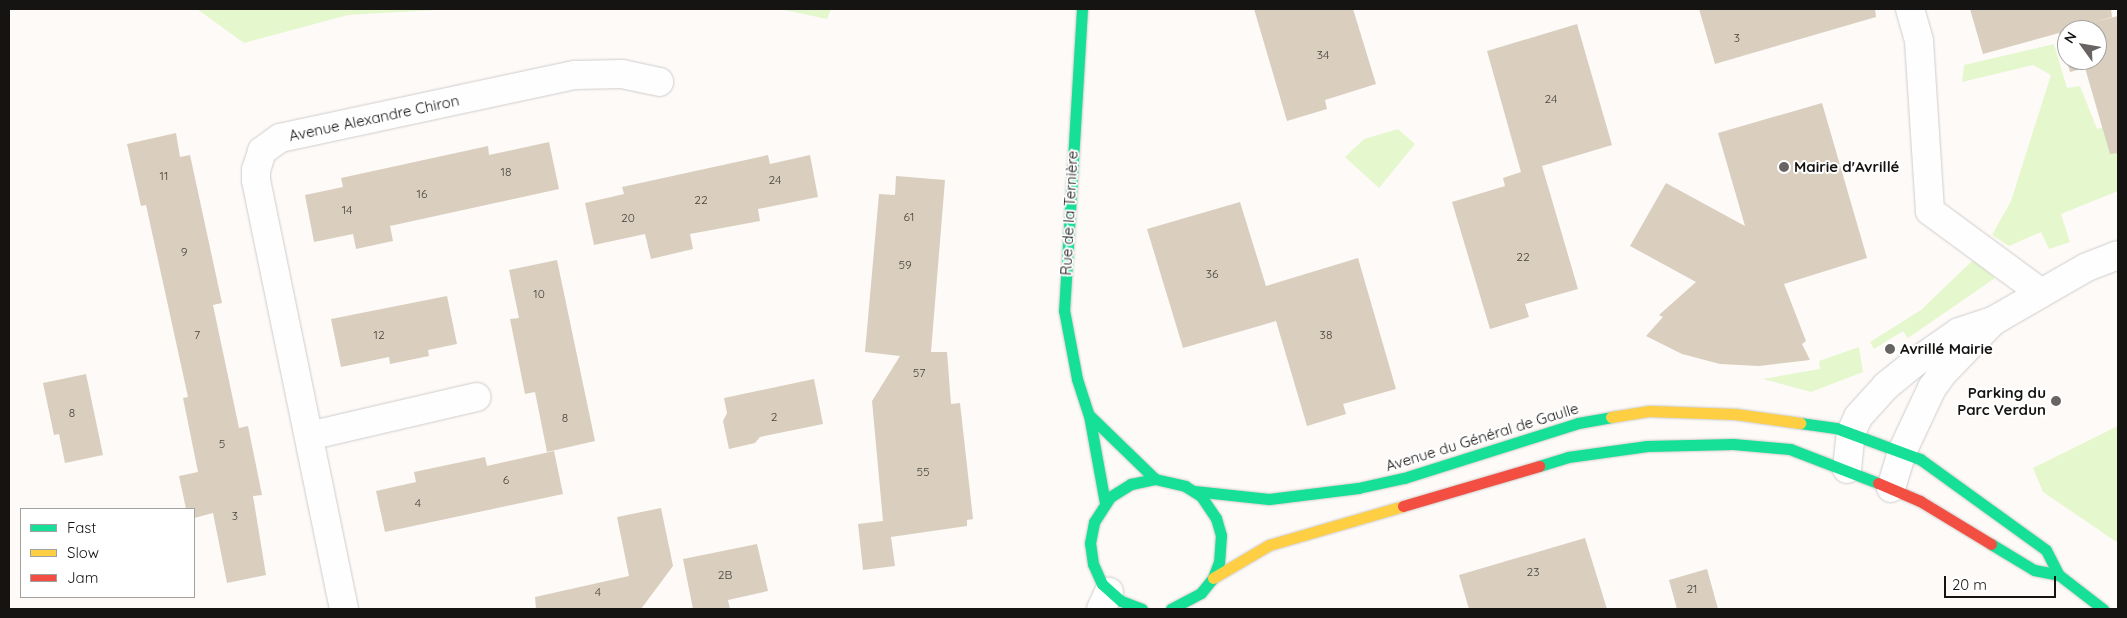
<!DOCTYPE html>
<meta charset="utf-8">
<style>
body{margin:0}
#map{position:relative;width:2127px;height:618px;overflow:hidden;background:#fdfaf8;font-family:Quicksand,sans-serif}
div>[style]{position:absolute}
.green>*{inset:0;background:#e5f7cd}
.building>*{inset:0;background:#dacfbf}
.roads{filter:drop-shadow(0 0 1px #cfcdcb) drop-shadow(0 0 1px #cfcdcb)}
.street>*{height:28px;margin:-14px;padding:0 14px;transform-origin:14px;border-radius:14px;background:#fffefe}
.fast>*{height:11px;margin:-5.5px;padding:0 5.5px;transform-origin:5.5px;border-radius:5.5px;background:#16e098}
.slow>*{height:11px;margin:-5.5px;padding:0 5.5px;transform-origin:5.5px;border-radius:5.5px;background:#ffcf43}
.jam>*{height:11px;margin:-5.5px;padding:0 5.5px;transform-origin:5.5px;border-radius:5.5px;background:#f24e42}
.dots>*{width:14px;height:14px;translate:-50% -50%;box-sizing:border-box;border:2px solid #fff;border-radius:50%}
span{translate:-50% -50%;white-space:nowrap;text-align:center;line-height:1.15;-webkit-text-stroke:4px #fff;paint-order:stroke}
.number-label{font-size:12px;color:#47433e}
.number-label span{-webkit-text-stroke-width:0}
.street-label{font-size:15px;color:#161413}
.poi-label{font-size:15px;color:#161413;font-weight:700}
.left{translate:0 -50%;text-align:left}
.right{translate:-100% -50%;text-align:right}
.frame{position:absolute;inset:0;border:10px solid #161413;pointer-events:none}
.legend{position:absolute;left:20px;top:508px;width:175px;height:90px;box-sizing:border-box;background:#fff;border:1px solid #a2a1a1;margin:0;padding:6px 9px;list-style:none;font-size:15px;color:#161413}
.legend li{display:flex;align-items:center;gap:10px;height:25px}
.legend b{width:25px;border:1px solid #a2a1a1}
.north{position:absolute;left:2057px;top:20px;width:50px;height:50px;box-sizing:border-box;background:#fff;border:1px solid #a2a1a1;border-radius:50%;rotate:302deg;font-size:14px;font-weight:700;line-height:20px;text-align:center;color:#161413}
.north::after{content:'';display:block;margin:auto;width:18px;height:22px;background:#676463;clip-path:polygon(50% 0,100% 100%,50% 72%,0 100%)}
.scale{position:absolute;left:1944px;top:576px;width:112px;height:22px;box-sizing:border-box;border:2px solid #161413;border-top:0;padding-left:6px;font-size:15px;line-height:18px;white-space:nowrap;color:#161413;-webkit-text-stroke:4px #fff;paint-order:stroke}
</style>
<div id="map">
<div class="green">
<i style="clip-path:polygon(197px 9px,453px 9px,348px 15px,244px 43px)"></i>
<i style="clip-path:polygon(780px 9px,831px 9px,827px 19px)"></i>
<i style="clip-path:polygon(2054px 44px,2067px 88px,2080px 86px,2097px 129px,2118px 123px,2118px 191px,2061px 214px,2070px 242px,2049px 249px,2041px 232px,2009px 246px,1992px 235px,2011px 201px,2051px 75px,2033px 65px,1962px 82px,1964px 65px)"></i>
<i style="clip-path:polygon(1398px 129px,1415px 144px,1379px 188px,1345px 157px,1364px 139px)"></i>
<i style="clip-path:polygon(1973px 260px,1995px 278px,1908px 338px,1903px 331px,1874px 349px,1870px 342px,1921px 310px)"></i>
<i style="clip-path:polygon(1859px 347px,1863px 372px,1811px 392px,1763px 379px,1820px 369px,1819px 361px)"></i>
<i style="clip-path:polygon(2118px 426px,2118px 543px,2043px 492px,2033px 468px)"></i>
</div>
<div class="building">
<i style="clip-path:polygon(1254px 9px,1353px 9px,1376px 84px,1325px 100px,1327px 109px,1287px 121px)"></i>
<i style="clip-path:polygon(1699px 9px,1875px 9px,1876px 17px,1715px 64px)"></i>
<i style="clip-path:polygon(evenodd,1970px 9px,2111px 9px,2112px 17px,2094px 22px,2118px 16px,2118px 153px,2110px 154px,2085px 68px,2070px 72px,2059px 33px,1983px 54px,1970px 9px,2067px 30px,2097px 30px,2097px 60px,2067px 60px,2067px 30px)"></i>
<i style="clip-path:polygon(1577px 24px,1612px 145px,1542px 166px,1578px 289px,1525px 304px,1529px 317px,1490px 329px,1452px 202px,1505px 186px,1503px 178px,1521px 172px,1487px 51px)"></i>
<i style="clip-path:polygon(1822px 103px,1867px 258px,1784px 284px,1806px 341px,1802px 344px,1810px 360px,1759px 366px,1720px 364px,1682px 354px,1646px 336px,1663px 317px,1659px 315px,1696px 282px,1630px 246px,1666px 183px,1745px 226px,1718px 133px)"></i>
<i style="clip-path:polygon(176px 133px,180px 157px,190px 155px,222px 303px,213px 305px,239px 428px,248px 426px,262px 495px,253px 496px,266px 575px,227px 583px,213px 513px,194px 518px,194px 509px,186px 509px,179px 476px,198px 472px,183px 398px,188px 397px,146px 205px,141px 206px,127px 144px)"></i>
<i style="clip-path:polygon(549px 142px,559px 189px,390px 226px,393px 241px,356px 249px,353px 234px,314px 242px,305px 195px,343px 187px,341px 178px,488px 146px,489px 155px)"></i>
<i style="clip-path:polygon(768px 155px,770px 164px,810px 155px,818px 197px,758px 209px,760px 221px,690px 234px,693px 249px,651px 259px,645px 234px,594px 245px,585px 203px,624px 194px,622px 187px)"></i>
<i style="clip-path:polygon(896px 176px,945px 180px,931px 352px,947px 352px,951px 404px,960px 403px,973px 519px,967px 520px,967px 526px,891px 537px,895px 566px,863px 570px,858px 524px,883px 521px,872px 401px,900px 356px,865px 352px,879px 194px,895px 195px)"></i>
<i style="clip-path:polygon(1240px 202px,1266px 286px,1358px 258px,1396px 389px,1343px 404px,1346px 414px,1307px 426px,1276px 321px,1183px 348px,1147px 229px)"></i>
<i style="clip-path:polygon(557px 260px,595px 441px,547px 452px,535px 392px,525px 394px,510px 319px,519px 318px,509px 270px)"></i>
<i style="clip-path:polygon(447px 296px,457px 344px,428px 350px,429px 356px,390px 364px,389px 357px,341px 367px,331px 319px)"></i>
<i style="clip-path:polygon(86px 374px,103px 455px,65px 463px,59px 434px,54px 435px,43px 383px)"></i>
<i style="clip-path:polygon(814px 379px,823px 424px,760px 437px,755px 443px,729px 449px,723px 421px,727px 413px,724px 398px)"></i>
<i style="clip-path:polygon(554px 451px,563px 494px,385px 532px,376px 491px,416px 482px,414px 472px,485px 457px,487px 466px)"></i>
<i style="clip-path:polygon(661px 508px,673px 566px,641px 609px,536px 609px,535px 597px,629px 576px,617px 517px)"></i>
<i style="clip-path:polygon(1585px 538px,1607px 609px,1469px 609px,1459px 575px)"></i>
<i style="clip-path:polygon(757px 544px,768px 591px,728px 600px,730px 609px,693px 609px,683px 559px)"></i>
<i style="clip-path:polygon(1707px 569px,1718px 609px,1677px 609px,1669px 580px)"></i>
</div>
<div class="roads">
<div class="street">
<i style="left:1910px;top:9px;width:33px;rotate:74deg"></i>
<i style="left:1919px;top:41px;width:170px;rotate:86.3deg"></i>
<i style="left:1930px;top:211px;width:137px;rotate:36.4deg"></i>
<i style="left:309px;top:436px;width:172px;rotate:-13.1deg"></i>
<i style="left:1847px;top:469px;width:36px;rotate:-84deg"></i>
<i style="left:1851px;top:433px;width:17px;rotate:-66deg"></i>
<i style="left:1858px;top:417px;width:42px;rotate:-47.9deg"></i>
<i style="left:1886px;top:386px;width:35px;rotate:-39deg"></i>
<i style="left:1913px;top:364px;width:56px;rotate:-34.8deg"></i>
<i style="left:1959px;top:332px;width:36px;rotate:-18deg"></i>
<i style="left:1993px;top:321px;width:108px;rotate:-29.9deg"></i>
<i style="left:2087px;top:267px;width:33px;rotate:-21deg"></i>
<i style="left:1891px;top:488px;width:38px;rotate:-73deg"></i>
<i style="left:1902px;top:452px;width:71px;rotate:-64.9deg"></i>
<i style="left:1932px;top:388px;width:17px;rotate:-54deg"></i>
<i style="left:1942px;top:374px;width:74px;rotate:-46.1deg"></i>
<i style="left:344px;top:609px;width:438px;rotate:-101.6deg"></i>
<i style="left:256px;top:180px;width:10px;rotate:-90deg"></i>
<i style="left:256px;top:170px;width:20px;rotate:-72deg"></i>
<i style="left:262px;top:151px;width:22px;rotate:-36deg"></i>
<i style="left:280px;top:138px;width:302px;rotate:-12.1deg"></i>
<i style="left:575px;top:75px;width:47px;rotate:-1.2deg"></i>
<i style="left:622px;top:74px;width:38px;rotate:12deg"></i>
<i style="left:1101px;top:609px;width:19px;rotate:-65deg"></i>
</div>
<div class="fast">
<i style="left:1082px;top:9px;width:302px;rotate:93.4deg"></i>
<i style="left:1064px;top:310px;width:70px;rotate:79.3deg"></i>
<i style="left:1077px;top:379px;width:38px;rotate:72deg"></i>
<i style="left:1089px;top:415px;width:89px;rotate:79.7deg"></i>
<i style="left:1089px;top:415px;width:92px;rotate:44.1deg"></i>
<i style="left:1800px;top:423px;width:36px;rotate:8deg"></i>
<i style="left:1836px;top:428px;width:90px;rotate:20.3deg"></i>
<i style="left:1920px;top:459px;width:155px;rotate:35.8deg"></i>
<i style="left:2046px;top:550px;width:28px;rotate:63deg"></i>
<i style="left:2059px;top:575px;width:56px;rotate:37.7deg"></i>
<i style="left:1539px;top:466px;width:30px;rotate:-17deg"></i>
<i style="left:1568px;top:457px;width:80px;rotate:-7.9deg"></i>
<i style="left:1647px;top:446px;width:86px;rotate:-1.3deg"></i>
<i style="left:1733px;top:444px;width:57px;rotate:5deg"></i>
<i style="left:1790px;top:449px;width:94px;rotate:21.1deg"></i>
<i style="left:1194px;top:491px;width:75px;rotate:6.1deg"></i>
<i style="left:1269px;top:499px;width:90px;rotate:-7deg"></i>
<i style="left:1358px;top:488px;width:47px;rotate:-12.3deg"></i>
<i style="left:1404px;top:478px;width:182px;rotate:-17.5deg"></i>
<i style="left:1578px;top:423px;width:34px;rotate:-10deg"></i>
<i style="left:1991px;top:544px;width:50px;rotate:31.2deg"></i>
<i style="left:2034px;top:570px;width:25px;rotate:11deg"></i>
<i style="left:1142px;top:609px;width:22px;rotate:-159deg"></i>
<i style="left:1121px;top:601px;width:25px;rotate:-138deg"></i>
<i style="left:1102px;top:584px;width:22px;rotate:-114deg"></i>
<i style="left:1093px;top:564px;width:21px;rotate:-98deg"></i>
<i style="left:1090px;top:543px;width:21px;rotate:-79deg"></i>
<i style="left:1094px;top:522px;width:30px;rotate:-57deg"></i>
<i style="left:1110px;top:497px;width:25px;rotate:-32deg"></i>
<i style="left:1131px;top:484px;width:25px;rotate:-12deg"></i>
<i style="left:1155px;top:479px;width:31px;rotate:13deg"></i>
<i style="left:1185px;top:486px;width:19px;rotate:32deg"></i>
<i style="left:1201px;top:496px;width:27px;rotate:56deg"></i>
<i style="left:1216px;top:518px;width:18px;rotate:74deg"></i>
<i style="left:1221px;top:535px;width:27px;rotate:94deg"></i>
<i style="left:1219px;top:562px;width:17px;rotate:111deg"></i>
<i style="left:1213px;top:578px;width:19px;rotate:129deg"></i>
<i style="left:1201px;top:593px;width:34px;rotate:152deg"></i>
</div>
<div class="slow">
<i style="left:1611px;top:417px;width:39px;rotate:-9deg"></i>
<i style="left:1650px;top:411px;width:85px;rotate:2deg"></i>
<i style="left:1735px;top:414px;width:66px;rotate:7.9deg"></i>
<i style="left:1213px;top:578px;width:65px;rotate:-30.5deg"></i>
<i style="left:1269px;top:545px;width:140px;rotate:-16.2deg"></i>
</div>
<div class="jam">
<i style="left:1878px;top:483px;width:46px;rotate:23.2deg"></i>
<i style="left:1920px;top:501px;width:83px;rotate:31.2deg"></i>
<i style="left:1403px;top:506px;width:142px;rotate:-16.4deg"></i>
</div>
</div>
<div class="dots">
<i style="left:1784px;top:167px;background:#676463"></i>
<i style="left:1890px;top:349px;background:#676463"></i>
<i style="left:2056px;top:401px;background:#676463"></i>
</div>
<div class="number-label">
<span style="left:1737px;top:38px">3</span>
<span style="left:1323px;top:55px">34</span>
<span style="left:1551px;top:99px">24</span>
<span style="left:506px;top:172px">18</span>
<span style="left:164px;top:176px">11</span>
<span style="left:775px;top:180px">24</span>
<span style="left:422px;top:194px">16</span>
<span style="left:701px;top:200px">22</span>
<span style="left:347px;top:210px">14</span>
<span style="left:909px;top:217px">61</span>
<span style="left:628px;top:218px">20</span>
<span style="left:184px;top:252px">9</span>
<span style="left:1523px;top:257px">22</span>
<span style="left:905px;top:265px">59</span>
<span style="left:1212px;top:274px">36</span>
<span style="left:539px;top:294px">10</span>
<span style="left:197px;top:335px">7</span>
<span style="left:379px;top:335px">12</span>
<span style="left:1326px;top:335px">38</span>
<span style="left:919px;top:373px">57</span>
<span style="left:72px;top:413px">8</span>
<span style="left:774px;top:417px">2</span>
<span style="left:565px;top:418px">8</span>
<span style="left:222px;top:444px">5</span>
<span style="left:923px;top:472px">55</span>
<span style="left:506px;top:480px">6</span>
<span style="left:418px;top:503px">4</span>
<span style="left:235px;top:516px">3</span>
<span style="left:1533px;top:572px">23</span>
<span style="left:725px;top:575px">2B</span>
<span style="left:1692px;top:589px">21</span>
<span style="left:598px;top:592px">4</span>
</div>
<div class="street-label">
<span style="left:374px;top:118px;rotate:-12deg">Avenue Alexandre Chiron</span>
<span style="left:1069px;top:213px;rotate:-87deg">Rue de la Ternière</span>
<span style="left:1482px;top:437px;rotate:-17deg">Avenue du Général de Gaulle</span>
</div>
<div class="poi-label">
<span class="left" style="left:1794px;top:167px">Mairie d'Avrillé</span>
<span class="left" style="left:1900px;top:349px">Avrillé Mairie</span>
<span class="right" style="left:2046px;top:401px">Parking du<br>Parc Verdun</span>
</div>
<div class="frame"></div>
<ul class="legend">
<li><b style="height:6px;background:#16e098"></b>Fast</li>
<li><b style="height:6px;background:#ffcf43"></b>Slow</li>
<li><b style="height:6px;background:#f24e42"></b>Jam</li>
</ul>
<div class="north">N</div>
<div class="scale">20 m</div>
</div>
